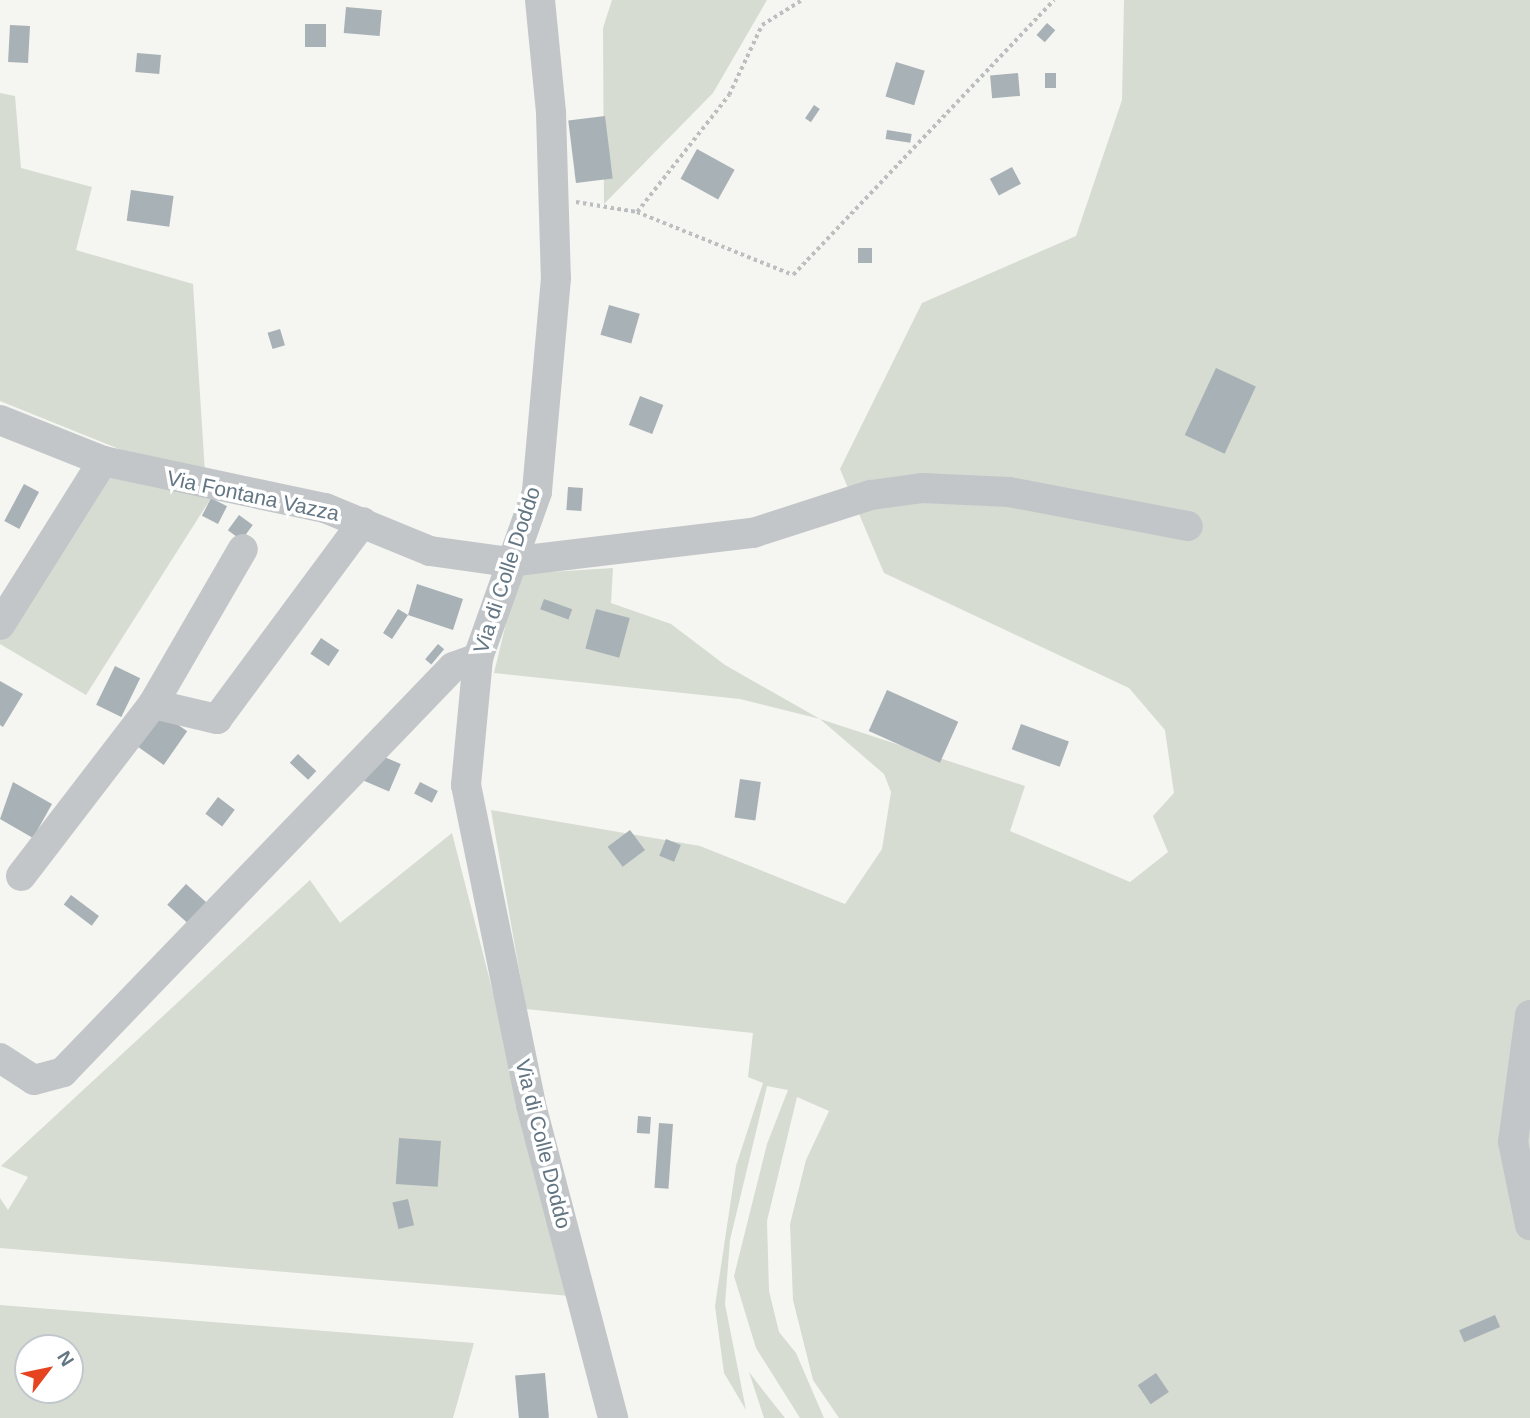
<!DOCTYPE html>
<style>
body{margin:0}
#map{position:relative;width:1530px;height:1418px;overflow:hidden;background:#f5f5f1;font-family:Helvetica,sans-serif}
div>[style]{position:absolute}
.green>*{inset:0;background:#d6dcd2}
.building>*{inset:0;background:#a8b1b6;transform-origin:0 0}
.path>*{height:3.5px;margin-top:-1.75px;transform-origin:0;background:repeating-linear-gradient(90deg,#bcbec0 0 3.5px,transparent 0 7px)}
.minor>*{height:30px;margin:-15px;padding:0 15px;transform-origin:15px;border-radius:15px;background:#c2c6c9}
span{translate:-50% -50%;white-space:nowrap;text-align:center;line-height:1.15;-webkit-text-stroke:7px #fff;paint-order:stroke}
.street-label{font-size:21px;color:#637683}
.north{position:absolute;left:14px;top:1334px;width:70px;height:70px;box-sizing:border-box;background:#fff;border:2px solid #c1c8cd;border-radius:50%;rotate:58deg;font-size:19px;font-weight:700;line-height:28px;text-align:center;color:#637683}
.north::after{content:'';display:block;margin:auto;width:24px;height:32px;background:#e64320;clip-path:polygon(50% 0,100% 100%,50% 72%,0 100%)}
</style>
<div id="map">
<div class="green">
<i style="clip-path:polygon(612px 0,767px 0,713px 93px,604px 204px,603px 28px)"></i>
<i style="clip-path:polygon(1124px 0,1530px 0,1530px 1418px,839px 1418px,813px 1380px,793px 1300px,790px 1224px,806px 1160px,829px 1111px,797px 1097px,767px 1221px,769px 1291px,779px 1332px,796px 1353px,824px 1418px,800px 1418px,756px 1348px,734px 1276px,767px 1144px,788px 1090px,767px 1086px,730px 1240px,725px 1304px,746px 1410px,724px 1373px,715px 1306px,736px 1166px,763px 1083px,748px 1077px,753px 1033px,526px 1009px,491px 810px,700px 846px,845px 904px,882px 849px,891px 792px,884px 774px,820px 719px,740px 699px,494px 673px,518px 574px,613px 568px,611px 603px,671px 624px,725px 665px,820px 719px,1025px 786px,1010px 831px,1130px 882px,1168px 852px,1153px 816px,1174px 793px,1165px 730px,1129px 688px,884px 573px,840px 469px,922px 303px,1076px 236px,1122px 100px)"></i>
<i style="clip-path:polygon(0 93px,15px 96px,21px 168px,92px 187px,76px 250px,193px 284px,205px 473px,129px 453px,0 401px)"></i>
<i style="clip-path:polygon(99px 467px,211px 498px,86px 695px,0 644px,0 625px)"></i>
<i style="clip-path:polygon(452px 833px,571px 1296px,0 1248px,0 1198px,8px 1210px,28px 1177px,1px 1166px,310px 880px,340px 923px)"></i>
<i style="clip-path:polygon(evenodd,0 1306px,0 1305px,474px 1343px,453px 1418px,0 1418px,0 1306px,28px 1348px,70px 1348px,70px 1390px,28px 1390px,28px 1348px)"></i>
<i style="clip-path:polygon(749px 1372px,762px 1389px,785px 1418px,764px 1418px)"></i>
</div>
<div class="building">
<i style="left:346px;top:7px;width:36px;height:26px;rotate:5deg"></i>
<i style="left:1047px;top:23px;width:11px;height:16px;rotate:41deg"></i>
<i style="left:305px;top:24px;width:21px;height:23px"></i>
<i style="left:10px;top:25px;width:20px;height:37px;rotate:3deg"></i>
<i style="left:137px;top:53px;width:24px;height:19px;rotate:5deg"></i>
<i style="left:896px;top:62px;width:30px;height:36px;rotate:17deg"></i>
<i style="left:1018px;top:73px;width:23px;height:28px;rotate:85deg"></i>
<i style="left:1056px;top:73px;width:15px;height:11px;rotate:90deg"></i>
<i style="left:814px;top:105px;width:7px;height:16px;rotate:34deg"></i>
<i style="left:605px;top:116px;width:63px;height:37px;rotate:83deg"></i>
<i style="left:887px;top:130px;width:25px;height:9px;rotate:9deg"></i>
<i style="left:697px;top:149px;width:43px;height:34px;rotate:29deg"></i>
<i style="left:1012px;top:167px;width:19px;height:25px;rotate:62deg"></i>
<i style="left:131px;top:190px;width:43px;height:31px;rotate:8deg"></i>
<i style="left:872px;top:248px;width:15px;height:14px;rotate:90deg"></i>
<i style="left:609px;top:305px;width:32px;height:31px;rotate:16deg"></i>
<i style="left:280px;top:329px;width:17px;height:13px;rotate:73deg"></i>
<i style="left:1216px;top:368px;width:44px;height:74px;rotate:25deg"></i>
<i style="left:640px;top:396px;width:25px;height:31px;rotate:21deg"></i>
<i style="left:24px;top:484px;width:17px;height:42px;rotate:28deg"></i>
<i style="left:568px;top:487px;width:15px;height:23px;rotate:4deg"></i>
<i style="left:211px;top:498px;width:18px;height:20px;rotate:27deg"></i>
<i style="left:239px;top:515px;width:17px;height:19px;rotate:36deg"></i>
<i style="clip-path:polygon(417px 584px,463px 599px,453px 630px,408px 615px,392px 639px,383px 633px,398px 609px,408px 615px)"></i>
<i style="left:544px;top:599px;width:30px;height:11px;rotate:20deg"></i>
<i style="left:596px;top:609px;width:35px;height:41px;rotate:15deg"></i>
<i style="left:321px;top:638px;width:22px;height:19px;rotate:34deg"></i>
<i style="left:438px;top:644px;width:8px;height:20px;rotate:40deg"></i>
<i style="left:115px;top:666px;width:28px;height:43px;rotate:26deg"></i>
<i style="clip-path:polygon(0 681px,23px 694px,3px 727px,0 725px)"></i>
<i style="left:887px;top:690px;width:78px;height:45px;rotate:24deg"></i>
<i style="left:161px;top:713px;width:32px;height:41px;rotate:35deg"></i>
<i style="left:1021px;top:724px;width:51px;height:27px;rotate:20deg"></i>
<i style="left:375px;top:753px;width:28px;height:30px;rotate:23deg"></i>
<i style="left:298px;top:754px;width:25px;height:12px;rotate:43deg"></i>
<i style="left:740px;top:779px;width:21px;height:39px;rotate:8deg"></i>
<i style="clip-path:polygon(13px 782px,52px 804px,33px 838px,0 819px)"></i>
<i style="left:420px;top:782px;width:20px;height:13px;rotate:27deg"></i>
<i style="left:218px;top:797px;width:21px;height:21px;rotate:37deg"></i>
<i style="left:630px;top:830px;width:25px;height:28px;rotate:53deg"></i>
<i style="left:666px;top:839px;width:16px;height:18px;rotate:22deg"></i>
<i style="left:186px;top:884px;width:28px;height:28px;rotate:42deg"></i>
<i style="left:71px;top:895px;width:35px;height:12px;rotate:37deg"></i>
<i style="left:638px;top:1116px;width:13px;height:17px;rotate:4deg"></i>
<i style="left:659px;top:1123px;width:14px;height:65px;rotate:4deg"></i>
<i style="left:399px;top:1138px;width:42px;height:46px;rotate:4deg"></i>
<i style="left:408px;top:1199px;width:27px;height:16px;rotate:77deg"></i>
<i style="left:1495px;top:1315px;width:13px;height:39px;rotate:67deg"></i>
<i style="left:545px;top:1373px;width:45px;height:30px;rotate:85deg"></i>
<i style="left:1156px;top:1373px;width:23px;height:22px;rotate:56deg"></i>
</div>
<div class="path">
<i style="left:576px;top:202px;width:62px;rotate:9.3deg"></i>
<i style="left:637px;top:212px;width:168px;rotate:22deg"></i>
<i style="left:793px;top:275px;width:379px;rotate:-46.5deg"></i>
<i style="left:637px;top:212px;width:149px;rotate:-51.8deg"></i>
<i style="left:729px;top:95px;width:77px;rotate:-64.8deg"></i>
<i style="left:762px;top:25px;width:47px;rotate:-32deg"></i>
</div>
<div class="minor">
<i style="left:540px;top:0;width:114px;rotate:84.4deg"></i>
<i style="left:551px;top:113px;width:165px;rotate:88.3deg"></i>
<i style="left:556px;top:278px;width:215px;rotate:95.1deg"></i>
<i style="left:537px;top:492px;width:176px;rotate:109.6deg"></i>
<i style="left:478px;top:658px;width:128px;rotate:95.4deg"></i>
<i style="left:466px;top:785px;width:327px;rotate:78.5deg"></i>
<i style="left:531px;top:1105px;width:324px;rotate:75.3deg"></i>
<i style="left:0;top:420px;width:111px;rotate:21.7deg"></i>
<i style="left:103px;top:461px;width:227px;rotate:12deg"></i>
<i style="left:325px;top:508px;width:113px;rotate:22.3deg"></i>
<i style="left:430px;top:551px;width:79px;rotate:8deg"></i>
<i style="left:508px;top:562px;width:247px;rotate:-6.8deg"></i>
<i style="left:753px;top:533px;width:124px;rotate:-17.9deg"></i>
<i style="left:871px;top:495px;width:51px;rotate:-7.8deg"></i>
<i style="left:922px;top:488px;width:87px;rotate:2.6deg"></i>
<i style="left:1009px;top:492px;width:182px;rotate:10.8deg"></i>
<i style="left:0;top:625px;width:194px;rotate:-57.9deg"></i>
<i style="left:153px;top:704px;width:66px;rotate:13.2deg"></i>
<i style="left:217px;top:719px;width:245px;rotate:-53.5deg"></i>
<i style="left:21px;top:876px;width:217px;rotate:-52.5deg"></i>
<i style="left:153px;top:704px;width:179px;rotate:-59.9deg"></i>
<i style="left:1530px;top:1015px;width:128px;rotate:97.6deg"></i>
<i style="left:1513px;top:1142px;width:85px;rotate:78.4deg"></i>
<i style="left:0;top:1058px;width:40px;rotate:32.9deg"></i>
<i style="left:34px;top:1080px;width:30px;rotate:-15deg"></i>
<i style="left:63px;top:1072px;width:562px;rotate:-46.08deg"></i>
<i style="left:453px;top:667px;width:27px;rotate:-20deg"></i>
</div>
<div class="street-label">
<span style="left:253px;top:496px;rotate:12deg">Via Fontana Vazza</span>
<span style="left:507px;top:570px;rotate:-72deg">Via di Colle Doddo</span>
<span style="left:543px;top:1144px;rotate:76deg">Via di Colle Doddo</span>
</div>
<div class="north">N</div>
</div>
